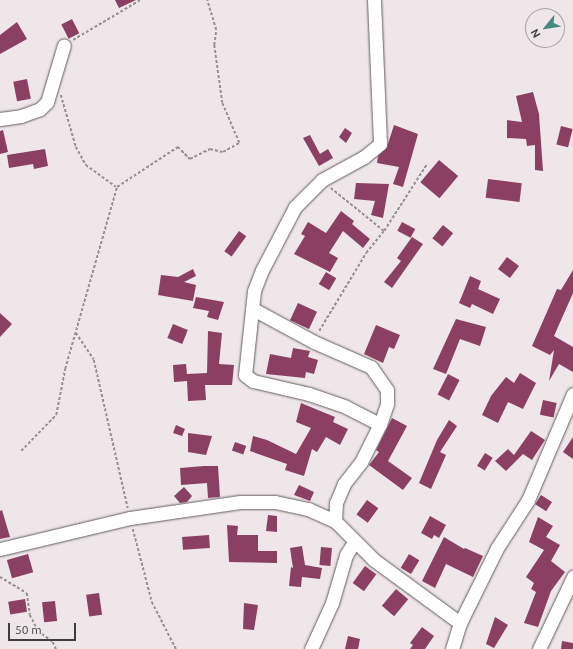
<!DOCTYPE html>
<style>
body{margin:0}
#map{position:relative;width:573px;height:649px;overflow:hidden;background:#eee6e9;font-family:Ubuntu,sans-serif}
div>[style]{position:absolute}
.building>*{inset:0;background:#8b3f63;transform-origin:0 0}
.path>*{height:1.5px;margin-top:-0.75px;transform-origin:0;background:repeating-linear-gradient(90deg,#969092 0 3px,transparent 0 5px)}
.roads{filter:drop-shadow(0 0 1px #635c5f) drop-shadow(0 0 1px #635c5f)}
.minor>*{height:13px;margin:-6.5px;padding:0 6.5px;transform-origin:6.5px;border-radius:6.5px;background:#fff}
span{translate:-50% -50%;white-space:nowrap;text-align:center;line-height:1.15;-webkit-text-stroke:4px #eee6e9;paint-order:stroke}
.north{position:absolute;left:525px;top:8px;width:40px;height:40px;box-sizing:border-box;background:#eee6e9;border:1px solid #a8a2a4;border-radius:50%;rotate:240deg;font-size:11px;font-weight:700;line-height:16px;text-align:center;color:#3f3c3d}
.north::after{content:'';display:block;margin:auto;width:14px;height:18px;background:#448a81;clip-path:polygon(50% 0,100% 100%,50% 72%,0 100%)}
.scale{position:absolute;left:8px;top:623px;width:68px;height:18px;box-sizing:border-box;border:2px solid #3f3c3d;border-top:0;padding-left:5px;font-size:12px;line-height:14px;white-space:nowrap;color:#3f3c3d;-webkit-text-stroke:3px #eee6e9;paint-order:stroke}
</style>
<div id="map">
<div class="building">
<i style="clip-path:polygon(115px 0,136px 0,119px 8px)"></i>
<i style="left:72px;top:19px;width:16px;height:12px;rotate:63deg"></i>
<i style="clip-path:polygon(17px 22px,27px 39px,0 54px,0 35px)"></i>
<i style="left:27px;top:79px;width:20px;height:14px;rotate:79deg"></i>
<i style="clip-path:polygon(533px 92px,539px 114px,543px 171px,535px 170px,535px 145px,527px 146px,526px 139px,507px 138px,507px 120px,522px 122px,516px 96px)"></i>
<i style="clip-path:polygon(394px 125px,418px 134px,403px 187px,393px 184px,399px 167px,377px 163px,378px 156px,387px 147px)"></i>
<i style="left:561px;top:126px;width:12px;height:19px;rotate:14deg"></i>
<i style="clip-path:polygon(345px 128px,352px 133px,346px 143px,339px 137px)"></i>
<i style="clip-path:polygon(3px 130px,8px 152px,0 154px,0 131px)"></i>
<i style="clip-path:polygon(310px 135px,320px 154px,328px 149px,333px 158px,319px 166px,303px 138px)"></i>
<i style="clip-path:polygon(45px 149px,48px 166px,34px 169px,33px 164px,9px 168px,7px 155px)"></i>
<i style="left:439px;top:160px;width:25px;height:29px;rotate:40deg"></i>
<i style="left:488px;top:179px;width:34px;height:19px;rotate:7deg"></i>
<i style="clip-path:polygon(356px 183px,389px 184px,383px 218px,371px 215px,375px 201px,354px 199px)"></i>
<i style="clip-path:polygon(341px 211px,354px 221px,352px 224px,370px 239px,363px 248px,343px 231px,329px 253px,338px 258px,330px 272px,294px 254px,305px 236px,301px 234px,308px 222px,326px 233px)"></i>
<i style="left:402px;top:222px;width:15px;height:10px;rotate:28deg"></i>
<i style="left:443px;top:225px;width:13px;height:17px;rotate:39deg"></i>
<i style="left:239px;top:231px;width:9px;height:25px;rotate:36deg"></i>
<i style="clip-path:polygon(412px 237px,423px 244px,392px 288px,384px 282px,401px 261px,397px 258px)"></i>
<i style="left:507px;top:257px;width:15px;height:15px;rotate:37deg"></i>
<i style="clip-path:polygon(193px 269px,196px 276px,184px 282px,196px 285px,193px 301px,158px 295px,161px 275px,178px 277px)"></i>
<i style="clip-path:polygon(573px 270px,573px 293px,554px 336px,573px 347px,573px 372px,559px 364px,549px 381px,554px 350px,550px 355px,532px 346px,557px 289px,561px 290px)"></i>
<i style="left:326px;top:272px;width:12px;height:14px;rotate:31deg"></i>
<i style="clip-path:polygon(470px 276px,481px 281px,478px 289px,500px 299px,493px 314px,472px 304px,470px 308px,459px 303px)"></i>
<i style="clip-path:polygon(196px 297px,224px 302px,218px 320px,207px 317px,209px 311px,193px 308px)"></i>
<i style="left:298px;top:303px;width:21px;height:19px;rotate:25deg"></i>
<i style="clip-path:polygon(0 313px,12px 324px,0 337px)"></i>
<i style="clip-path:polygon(456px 319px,486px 327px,480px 346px,460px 339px,446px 374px,433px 369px)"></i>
<i style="left:173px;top:324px;width:16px;height:15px;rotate:22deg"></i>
<i style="clip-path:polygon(376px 325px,400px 335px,394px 349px,389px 347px,383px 363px,364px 354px)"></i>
<i style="clip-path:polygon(208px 331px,222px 333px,219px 364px,234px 365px,232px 385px,205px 385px,206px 400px,188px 401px,187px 381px,174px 382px,173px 365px,186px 364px,187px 374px,207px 373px)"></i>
<i style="clip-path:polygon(293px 348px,310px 351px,308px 357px,318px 360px,314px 374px,306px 372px,305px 378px,266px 374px,270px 354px,291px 358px)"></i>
<i style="clip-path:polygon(520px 373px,536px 383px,523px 409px,508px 402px,498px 423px,482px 415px,491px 396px,506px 377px,514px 383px)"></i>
<i style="left:448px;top:374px;width:13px;height:23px;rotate:27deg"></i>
<i style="left:543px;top:400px;width:14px;height:15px;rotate:12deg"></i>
<i style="clip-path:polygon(301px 403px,335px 417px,333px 422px,348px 429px,340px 445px,326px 437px,317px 452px,312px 449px,304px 476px,285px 470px,287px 464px,250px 451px,253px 436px,267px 440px,296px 454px,311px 428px,296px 422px)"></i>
<i style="clip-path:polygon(392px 418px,407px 426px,388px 461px,412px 478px,403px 490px,369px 465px,379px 452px,376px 450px)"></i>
<i style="clip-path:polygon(449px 420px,457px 426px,440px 452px,446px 455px,431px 489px,419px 483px,437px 440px)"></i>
<i style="clip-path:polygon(176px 425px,185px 429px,182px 436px,173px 433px)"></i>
<i style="clip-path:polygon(531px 431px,545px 440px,543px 443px,532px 460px,523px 454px,506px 471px,495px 461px,508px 449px,514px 455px)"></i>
<i style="clip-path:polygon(188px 433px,212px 436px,206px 455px,188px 452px)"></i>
<i style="clip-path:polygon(573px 437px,573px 459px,563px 452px)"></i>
<i style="left:235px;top:442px;width:12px;height:9px;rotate:20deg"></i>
<i style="left:485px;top:453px;width:9px;height:15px;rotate:32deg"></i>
<i style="clip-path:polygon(204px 466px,218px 466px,220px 497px,208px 498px,207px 483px,181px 485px,180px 468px)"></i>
<i style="clip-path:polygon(299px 485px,314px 492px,310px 501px,294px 495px)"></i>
<i style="clip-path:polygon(184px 487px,192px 496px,187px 502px,180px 503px,174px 496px)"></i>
<i style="left:541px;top:495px;width:13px;height:11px;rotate:32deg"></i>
<i style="left:367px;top:500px;width:14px;height:18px;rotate:36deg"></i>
<i style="clip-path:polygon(2px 510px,10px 537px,0 539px,0 511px)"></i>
<i style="clip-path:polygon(268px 515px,277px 516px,277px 532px,266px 531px)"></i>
<i style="clip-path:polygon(430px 516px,446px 525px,439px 538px,434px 535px,432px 539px,421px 533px)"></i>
<i style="clip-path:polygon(538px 517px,553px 526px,546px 537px,560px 545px,551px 561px,565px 572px,551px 591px,538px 627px,524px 623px,536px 592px,531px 589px,534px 583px,526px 577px,544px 550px,529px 542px)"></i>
<i style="clip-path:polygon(227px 525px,238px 526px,237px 535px,258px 535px,258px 551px,277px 551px,277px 563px,229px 562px)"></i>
<i style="left:209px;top:535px;width:13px;height:27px;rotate:86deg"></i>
<i style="clip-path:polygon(444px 537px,464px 549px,465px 548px,483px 556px,473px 577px,446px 564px,435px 588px,422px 581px)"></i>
<i style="clip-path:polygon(302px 546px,305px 565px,322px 568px,320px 579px,302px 577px,301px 587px,289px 586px,291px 567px,293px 568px,290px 548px)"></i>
<i style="left:321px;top:547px;width:11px;height:18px;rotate:5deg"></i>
<i style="left:28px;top:554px;width:19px;height:22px;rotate:74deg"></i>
<i style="left:409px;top:554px;width:12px;height:16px;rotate:31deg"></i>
<i style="left:365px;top:566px;width:14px;height:21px;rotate:36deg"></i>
<i style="left:396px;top:589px;width:16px;height:22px;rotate:40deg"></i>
<i style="left:99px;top:593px;width:22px;height:13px;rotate:82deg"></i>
<i style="left:25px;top:599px;width:13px;height:17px;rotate:81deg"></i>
<i style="left:55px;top:601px;width:20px;height:13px;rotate:84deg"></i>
<i style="clip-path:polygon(244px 603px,258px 605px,254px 630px,243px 629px)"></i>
<i style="clip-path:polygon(495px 617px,508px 625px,494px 648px,486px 644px)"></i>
<i style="clip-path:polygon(422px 627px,434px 636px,425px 649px,410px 649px,413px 645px,410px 643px)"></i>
<i style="clip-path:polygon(348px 636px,360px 639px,358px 649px,345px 649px)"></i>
<i style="clip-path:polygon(562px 641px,573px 643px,573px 649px,561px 649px)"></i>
</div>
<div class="path">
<i style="left:73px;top:40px;width:78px;rotate:-30.8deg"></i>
<i style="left:61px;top:95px;width:54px;rotate:73.9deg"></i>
<i style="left:76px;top:147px;width:21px;rotate:61deg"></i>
<i style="left:86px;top:165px;width:37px;rotate:36deg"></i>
<i style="left:331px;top:188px;width:68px;rotate:39.1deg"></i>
<i style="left:319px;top:331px;width:91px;rotate:-58.9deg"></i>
<i style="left:366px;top:253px;width:28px;rotate:-51deg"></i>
<i style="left:384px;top:231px;width:80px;rotate:-57.3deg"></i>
<i style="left:76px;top:333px;width:32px;rotate:56deg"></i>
<i style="left:94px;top:360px;width:152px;rotate:77.1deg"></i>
<i style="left:21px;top:451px;width:50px;rotate:-45.8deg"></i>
<i style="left:56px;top:415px;width:47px;rotate:-78.9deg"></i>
<i style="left:65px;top:369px;width:189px;rotate:-74.1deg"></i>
<i style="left:117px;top:187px;width:73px;rotate:-33.3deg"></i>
<i style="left:178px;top:147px;width:17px;rotate:45deg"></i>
<i style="left:190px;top:159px;width:22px;rotate:-27deg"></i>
<i style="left:210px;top:149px;width:13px;rotate:13deg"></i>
<i style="left:223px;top:152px;width:18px;rotate:-29deg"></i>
<i style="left:239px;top:143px;width:43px;rotate:-113deg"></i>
<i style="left:222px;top:103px;width:59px;rotate:-97.9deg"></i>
<i style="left:214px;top:45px;width:15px;rotate:-82deg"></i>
<i style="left:216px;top:30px;width:31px;rotate:-107deg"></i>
<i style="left:133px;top:529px;width:75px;rotate:75.4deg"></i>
<i style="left:152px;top:602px;width:53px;rotate:62.9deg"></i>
<i style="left:0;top:577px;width:31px;rotate:31deg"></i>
<i style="left:27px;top:593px;width:22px;rotate:82deg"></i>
<i style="left:30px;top:615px;width:18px;rotate:63deg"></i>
<i style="left:38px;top:631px;width:19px;rotate:36deg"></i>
<i style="left:53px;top:642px;width:8px;rotate:67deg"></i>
</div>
<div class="roads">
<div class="minor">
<i style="left:374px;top:0;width:144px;rotate:87.6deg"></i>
<i style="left:380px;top:144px;width:21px;rotate:141deg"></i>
<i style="left:364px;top:157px;width:48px;rotate:151.3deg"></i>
<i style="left:322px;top:180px;width:38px;rotate:135deg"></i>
<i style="left:295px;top:207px;width:71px;rotate:117.6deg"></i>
<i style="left:262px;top:270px;width:22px;rotate:111deg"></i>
<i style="left:254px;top:291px;width:84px;rotate:96.1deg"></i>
<i style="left:245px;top:375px;width:10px;rotate:37deg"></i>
<i style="left:253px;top:381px;width:57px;rotate:13.1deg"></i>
<i style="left:309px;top:394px;width:39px;rotate:19deg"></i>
<i style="left:346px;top:407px;width:38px;rotate:27deg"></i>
<i style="left:0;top:119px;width:21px;rotate:-8deg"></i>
<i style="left:21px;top:116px;width:20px;rotate:-20deg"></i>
<i style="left:40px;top:109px;width:10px;rotate:-45deg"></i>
<i style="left:47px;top:102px;width:59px;rotate:-73.4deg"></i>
<i style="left:253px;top:309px;width:69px;rotate:28.4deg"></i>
<i style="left:314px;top:342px;width:62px;rotate:23.7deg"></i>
<i style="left:371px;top:367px;width:28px;rotate:55deg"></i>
<i style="left:387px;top:390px;width:14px;rotate:90deg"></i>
<i style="left:387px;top:404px;width:21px;rotate:109deg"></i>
<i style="left:380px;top:424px;width:42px;rotate:116.6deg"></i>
<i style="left:361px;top:462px;width:28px;rotate:128deg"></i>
<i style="left:344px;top:484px;width:21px;rotate:113deg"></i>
<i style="left:336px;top:503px;width:18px;rotate:93deg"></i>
<i style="left:0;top:549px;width:134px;rotate:-13.4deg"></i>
<i style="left:130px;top:518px;width:111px;rotate:-8.3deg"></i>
<i style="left:240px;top:502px;width:35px"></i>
<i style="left:275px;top:502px;width:34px;rotate:12deg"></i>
<i style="left:308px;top:509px;width:30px;rotate:24deg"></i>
<i style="left:335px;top:521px;width:55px;rotate:45deg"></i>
<i style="left:374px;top:560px;width:107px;rotate:36.2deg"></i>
<i style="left:311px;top:649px;width:51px;rotate:-65.5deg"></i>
<i style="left:332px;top:603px;width:50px;rotate:-73.7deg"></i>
<i style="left:346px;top:555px;width:15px;rotate:-58deg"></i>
<i style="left:452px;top:649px;width:27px;rotate:-73deg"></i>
<i style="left:460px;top:623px;width:84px;rotate:-63.7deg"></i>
<i style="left:497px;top:548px;width:57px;rotate:-57.1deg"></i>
<i style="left:528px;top:500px;width:115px;rotate:-67deg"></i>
<i style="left:539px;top:649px;width:80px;rotate:-64.7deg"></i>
</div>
</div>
<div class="north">N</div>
<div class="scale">50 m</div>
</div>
